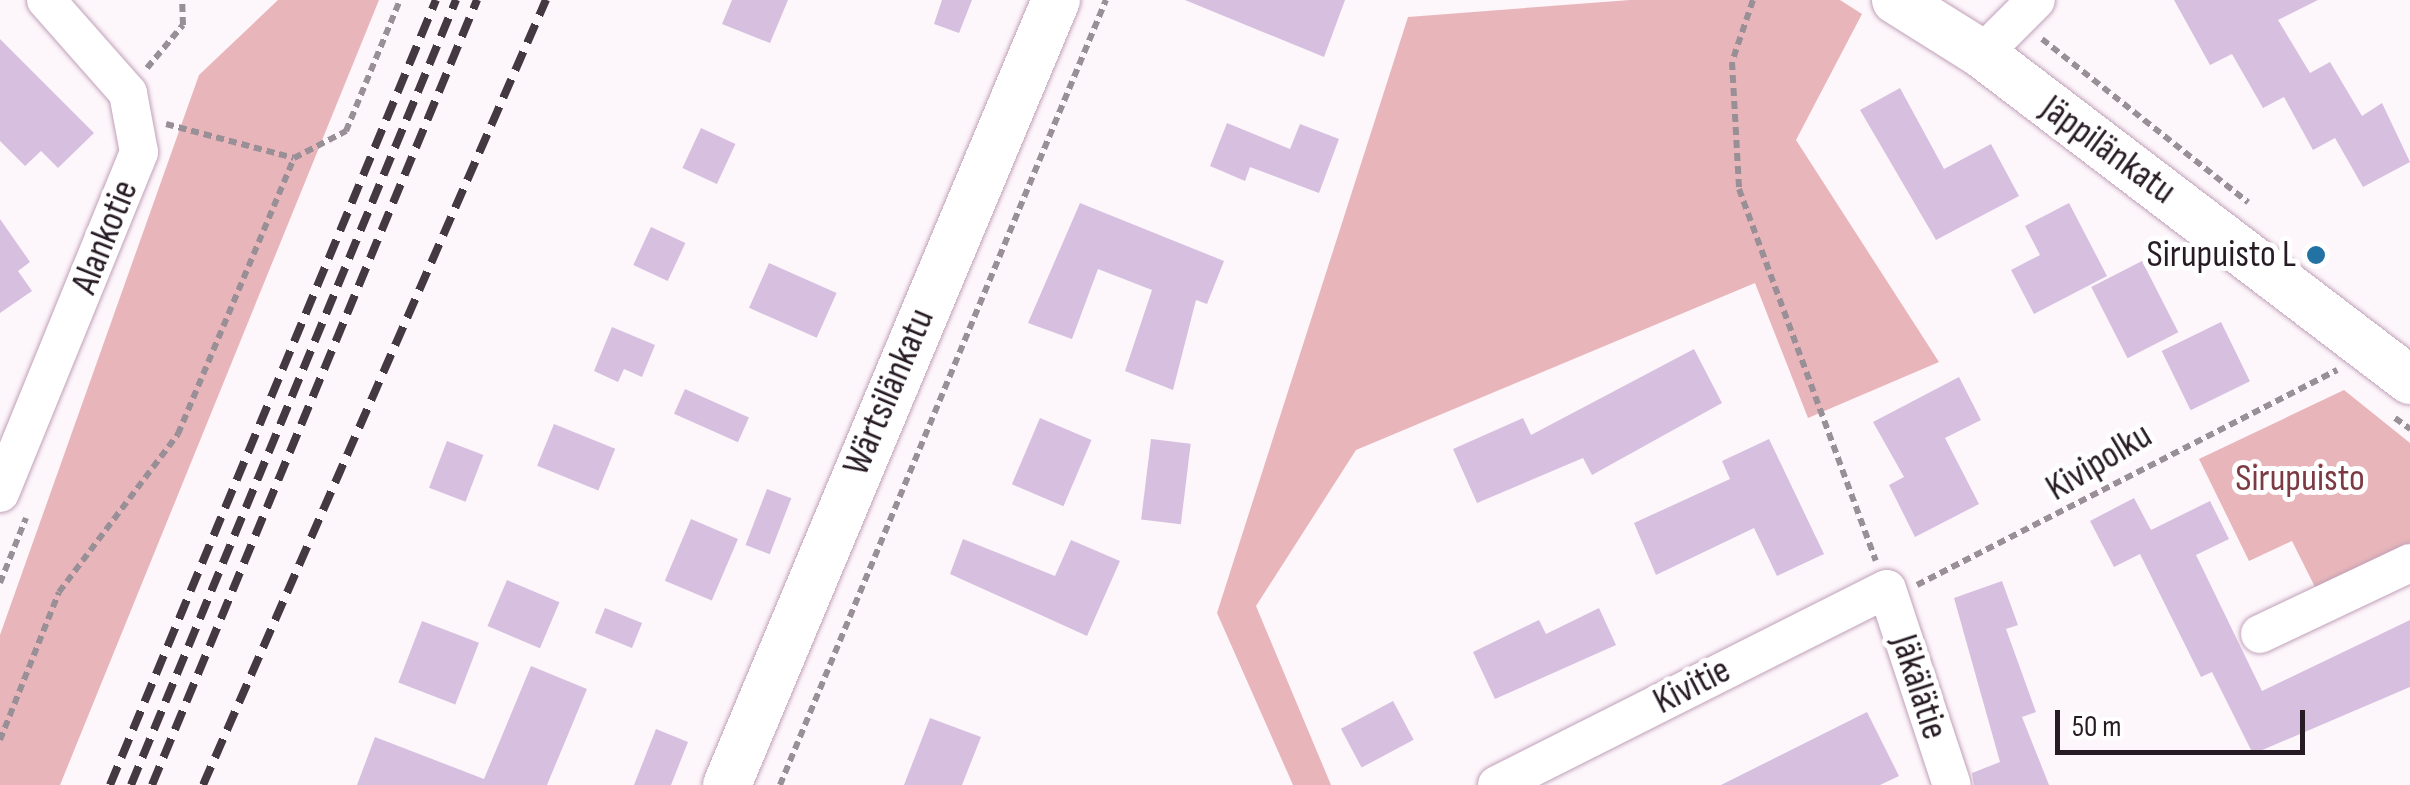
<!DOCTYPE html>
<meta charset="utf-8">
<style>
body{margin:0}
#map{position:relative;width:2410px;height:785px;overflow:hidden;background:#fdf6fb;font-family:"Sofia Sans Condensed",sans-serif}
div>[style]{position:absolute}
.green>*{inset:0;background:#e8b6ba}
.building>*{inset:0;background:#d7c0df;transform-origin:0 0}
.path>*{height:6px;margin-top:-3px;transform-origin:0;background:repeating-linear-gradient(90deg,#998f96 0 8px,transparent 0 13px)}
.roads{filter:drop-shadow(0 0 2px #c0a0b8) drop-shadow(0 0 2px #c0a0b8)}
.minor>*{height:38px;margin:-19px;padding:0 19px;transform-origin:19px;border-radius:19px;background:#fff}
.tertiary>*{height:48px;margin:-24px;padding:0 24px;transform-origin:24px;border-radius:24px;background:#fff}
.rail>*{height:8px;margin-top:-4px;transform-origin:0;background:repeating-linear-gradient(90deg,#443841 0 20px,transparent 0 30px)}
.dots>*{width:28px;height:28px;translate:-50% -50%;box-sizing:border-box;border:5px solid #fff;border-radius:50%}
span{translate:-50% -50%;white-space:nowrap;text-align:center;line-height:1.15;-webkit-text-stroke:10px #fff;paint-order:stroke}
.street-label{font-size:38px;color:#271b24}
.poi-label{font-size:38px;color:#271b24}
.right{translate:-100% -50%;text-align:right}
.park-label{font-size:38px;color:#7c3a42}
.scale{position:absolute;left:2055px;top:710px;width:250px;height:45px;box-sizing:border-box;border:5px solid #271b24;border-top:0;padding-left:12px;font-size:30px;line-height:35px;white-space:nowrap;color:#271b24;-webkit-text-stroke:8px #fff;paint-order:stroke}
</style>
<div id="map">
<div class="green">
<i style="clip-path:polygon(278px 0,379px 0,60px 785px,0 785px,0 635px,199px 75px)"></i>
<i style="clip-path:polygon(1630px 0,1840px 0,1862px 14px,1796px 140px,1939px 362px,1808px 418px,1755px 283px,1356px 450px,1256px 606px,1331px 785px,1293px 785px,1217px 613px,1408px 17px)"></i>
<i style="clip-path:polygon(2344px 390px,2410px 443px,2410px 551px,2319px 595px,2292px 541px,2249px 561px,2199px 459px)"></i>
</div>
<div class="building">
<i style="clip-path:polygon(732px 0,788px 0,770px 43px,722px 24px)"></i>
<i style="clip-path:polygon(942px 0,972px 0,959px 33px,934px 24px)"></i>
<i style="clip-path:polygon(1185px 0,1345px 0,1324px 57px)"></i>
<i style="clip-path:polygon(2174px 0,2318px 0,2278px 20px,2310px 73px,2330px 62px,2362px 116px,2382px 103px,2410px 162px,2363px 187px,2335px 138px,2313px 150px,2284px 97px,2263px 108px,2232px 54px,2210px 65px)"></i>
<i style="clip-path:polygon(0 39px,94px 133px,58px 168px,41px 151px,25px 166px,0 141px)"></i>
<i style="clip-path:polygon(1900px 88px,1944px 169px,1991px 144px,2019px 196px,1936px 240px,1860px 110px)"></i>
<i style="clip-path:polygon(1227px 123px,1290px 149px,1300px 124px,1339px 139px,1319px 193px,1250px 167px,1245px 181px,1210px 166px)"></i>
<i style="left:701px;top:128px;width:38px;height:44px;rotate:25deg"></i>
<i style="clip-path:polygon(1080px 203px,1224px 261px,1207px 304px,1196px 300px,1173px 390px,1125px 371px,1152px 290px,1098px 269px,1072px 339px,1028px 323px)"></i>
<i style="clip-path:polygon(2069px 203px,2107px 276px,2034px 314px,2011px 270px,2040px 255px,2025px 226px)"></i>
<i style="clip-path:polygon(0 219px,30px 262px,18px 271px,32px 291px,0 313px)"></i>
<i style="left:651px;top:227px;width:38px;height:42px;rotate:25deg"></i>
<i style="left:2142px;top:261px;width:80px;height:57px;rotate:63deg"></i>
<i style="left:769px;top:263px;width:74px;height:49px;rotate:24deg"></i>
<i style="left:2221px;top:322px;width:66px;height:66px;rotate:64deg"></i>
<i style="clip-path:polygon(612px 327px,655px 345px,642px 377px,624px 369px,618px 382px,594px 371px)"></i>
<i style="clip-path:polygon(1694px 349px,1722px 403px,1592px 475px,1583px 458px,1477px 503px,1453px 449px,1523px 418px,1531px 435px)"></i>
<i style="clip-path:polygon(1959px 377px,1981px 420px,1945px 438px,1979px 504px,1915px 537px,1889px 485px,1904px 477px,1873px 422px)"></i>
<i style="left:685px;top:389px;width:70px;height:27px;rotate:24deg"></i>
<i style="left:1040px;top:418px;width:56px;height:72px;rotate:23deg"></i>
<i style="left:554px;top:424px;width:66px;height:45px;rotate:22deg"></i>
<i style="left:1151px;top:439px;width:40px;height:81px;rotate:7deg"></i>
<i style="clip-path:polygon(1769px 439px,1824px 554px,1777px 576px,1754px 528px,1656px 575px,1634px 523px,1730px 479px,1722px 461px)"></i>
<i style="left:447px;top:441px;width:39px;height:50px;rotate:21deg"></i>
<i style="left:767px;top:489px;width:26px;height:60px;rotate:21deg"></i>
<i style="clip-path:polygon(2134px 498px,2151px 530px,2210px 501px,2229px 539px,2196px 555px,2262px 691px,2410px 620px,2410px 687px,2253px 754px,2212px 672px,2201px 677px,2140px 554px,2114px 567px,2090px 521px)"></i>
<i style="left:691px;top:519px;width:51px;height:67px;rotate:23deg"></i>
<i style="clip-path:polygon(963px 539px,1055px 576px,1071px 540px,1120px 561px,1087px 636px,950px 574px)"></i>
<i style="left:507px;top:580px;width:57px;height:50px;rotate:23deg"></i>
<i style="clip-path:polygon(2002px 581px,2018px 625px,2006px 629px,2036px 712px,2022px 717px,2049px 785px,1974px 785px,1972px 773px,2000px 762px,1954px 598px)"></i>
<i style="left:605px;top:608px;width:40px;height:27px;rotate:22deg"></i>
<i style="clip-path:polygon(1599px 608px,1616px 645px,1495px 699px,1473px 652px,1539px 620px,1546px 634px)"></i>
<i style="left:422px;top:621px;width:61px;height:66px;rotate:21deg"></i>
<i style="clip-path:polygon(531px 666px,587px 689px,547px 785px,357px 785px,375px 737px,484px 779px)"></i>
<i style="left:1393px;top:701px;width:44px;height:59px;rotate:62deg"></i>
<i style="clip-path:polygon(1867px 712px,1899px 776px,1880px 785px,1721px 785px)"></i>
<i style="clip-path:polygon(930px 718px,981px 737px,962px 785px,904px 785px)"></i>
<i style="clip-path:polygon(656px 729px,688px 742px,671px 785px,634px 785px)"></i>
</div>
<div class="path">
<i style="left:1753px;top:0;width:65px;rotate:108.7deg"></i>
<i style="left:1732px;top:62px;width:127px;rotate:86.8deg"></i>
<i style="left:1739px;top:189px;width:396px;rotate:69.8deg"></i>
<i style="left:2042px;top:39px;width:263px;rotate:38.4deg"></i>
<i style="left:147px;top:68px;width:56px;rotate:-50.1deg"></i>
<i style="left:183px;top:25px;width:25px;rotate:-92deg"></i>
<i style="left:166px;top:124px;width:132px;rotate:14.9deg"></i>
<i style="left:294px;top:158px;width:59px;rotate:-27.4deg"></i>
<i style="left:346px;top:131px;width:142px;rotate:-67.6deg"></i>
<i style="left:2395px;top:418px;width:19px;rotate:36deg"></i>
<i style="left:0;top:583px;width:70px;rotate:-68.2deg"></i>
<i style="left:1917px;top:585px;width:472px;rotate:-27.1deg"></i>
<i style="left:0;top:740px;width:159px;rotate:-68.3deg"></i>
<i style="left:59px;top:592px;width:198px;rotate:-53deg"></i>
<i style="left:178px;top:434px;width:299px;rotate:-67.2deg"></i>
<i style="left:780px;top:785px;width:850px;rotate:-67.45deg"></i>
</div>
<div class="roads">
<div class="minor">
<i style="left:1982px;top:54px;width:76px;rotate:-45deg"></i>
<i style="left:0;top:493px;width:368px;rotate:-67.8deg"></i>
<i style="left:139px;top:152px;width:60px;rotate:-100.6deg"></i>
<i style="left:128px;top:93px;width:124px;rotate:-131.4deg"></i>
<i style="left:2260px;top:634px;width:166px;rotate:-25.3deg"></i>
<i style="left:1497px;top:785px;width:436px;rotate:-26.7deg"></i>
<i style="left:1887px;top:589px;width:206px;rotate:71.7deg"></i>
</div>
<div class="tertiary">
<i style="left:1896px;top:0;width:102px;rotate:32.1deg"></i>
<i style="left:1982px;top:54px;width:538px;rotate:37.3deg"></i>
<i style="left:727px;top:785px;width:851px;rotate:-67.26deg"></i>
</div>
</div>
<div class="rail">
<i style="left:110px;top:785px;width:850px;rotate:-67.45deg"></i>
<i style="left:131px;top:785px;width:850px;rotate:-67.51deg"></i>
<i style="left:152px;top:785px;width:850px;rotate:-67.51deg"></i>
<i style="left:203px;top:785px;width:857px;rotate:-66.4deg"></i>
</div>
<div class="dots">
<i style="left:2316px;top:255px;background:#2372a4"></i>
</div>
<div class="street-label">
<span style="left:2108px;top:150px;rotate:36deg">Jäppilänkatu</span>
<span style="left:105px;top:237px;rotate:-68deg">Alankotie</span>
<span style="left:889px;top:392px;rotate:-67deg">Wärtsilänkatu</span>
<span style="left:2099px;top:462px;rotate:-31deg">Kivipolku</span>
<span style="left:1692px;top:686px;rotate:-27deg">Kivitie</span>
<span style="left:1919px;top:687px;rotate:72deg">Jäkälätie</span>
</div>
<div class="poi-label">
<span class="right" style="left:2296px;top:255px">Sirupuisto L</span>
</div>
<div class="park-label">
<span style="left:2300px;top:479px">Sirupuisto</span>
</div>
<div class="scale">50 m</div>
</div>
